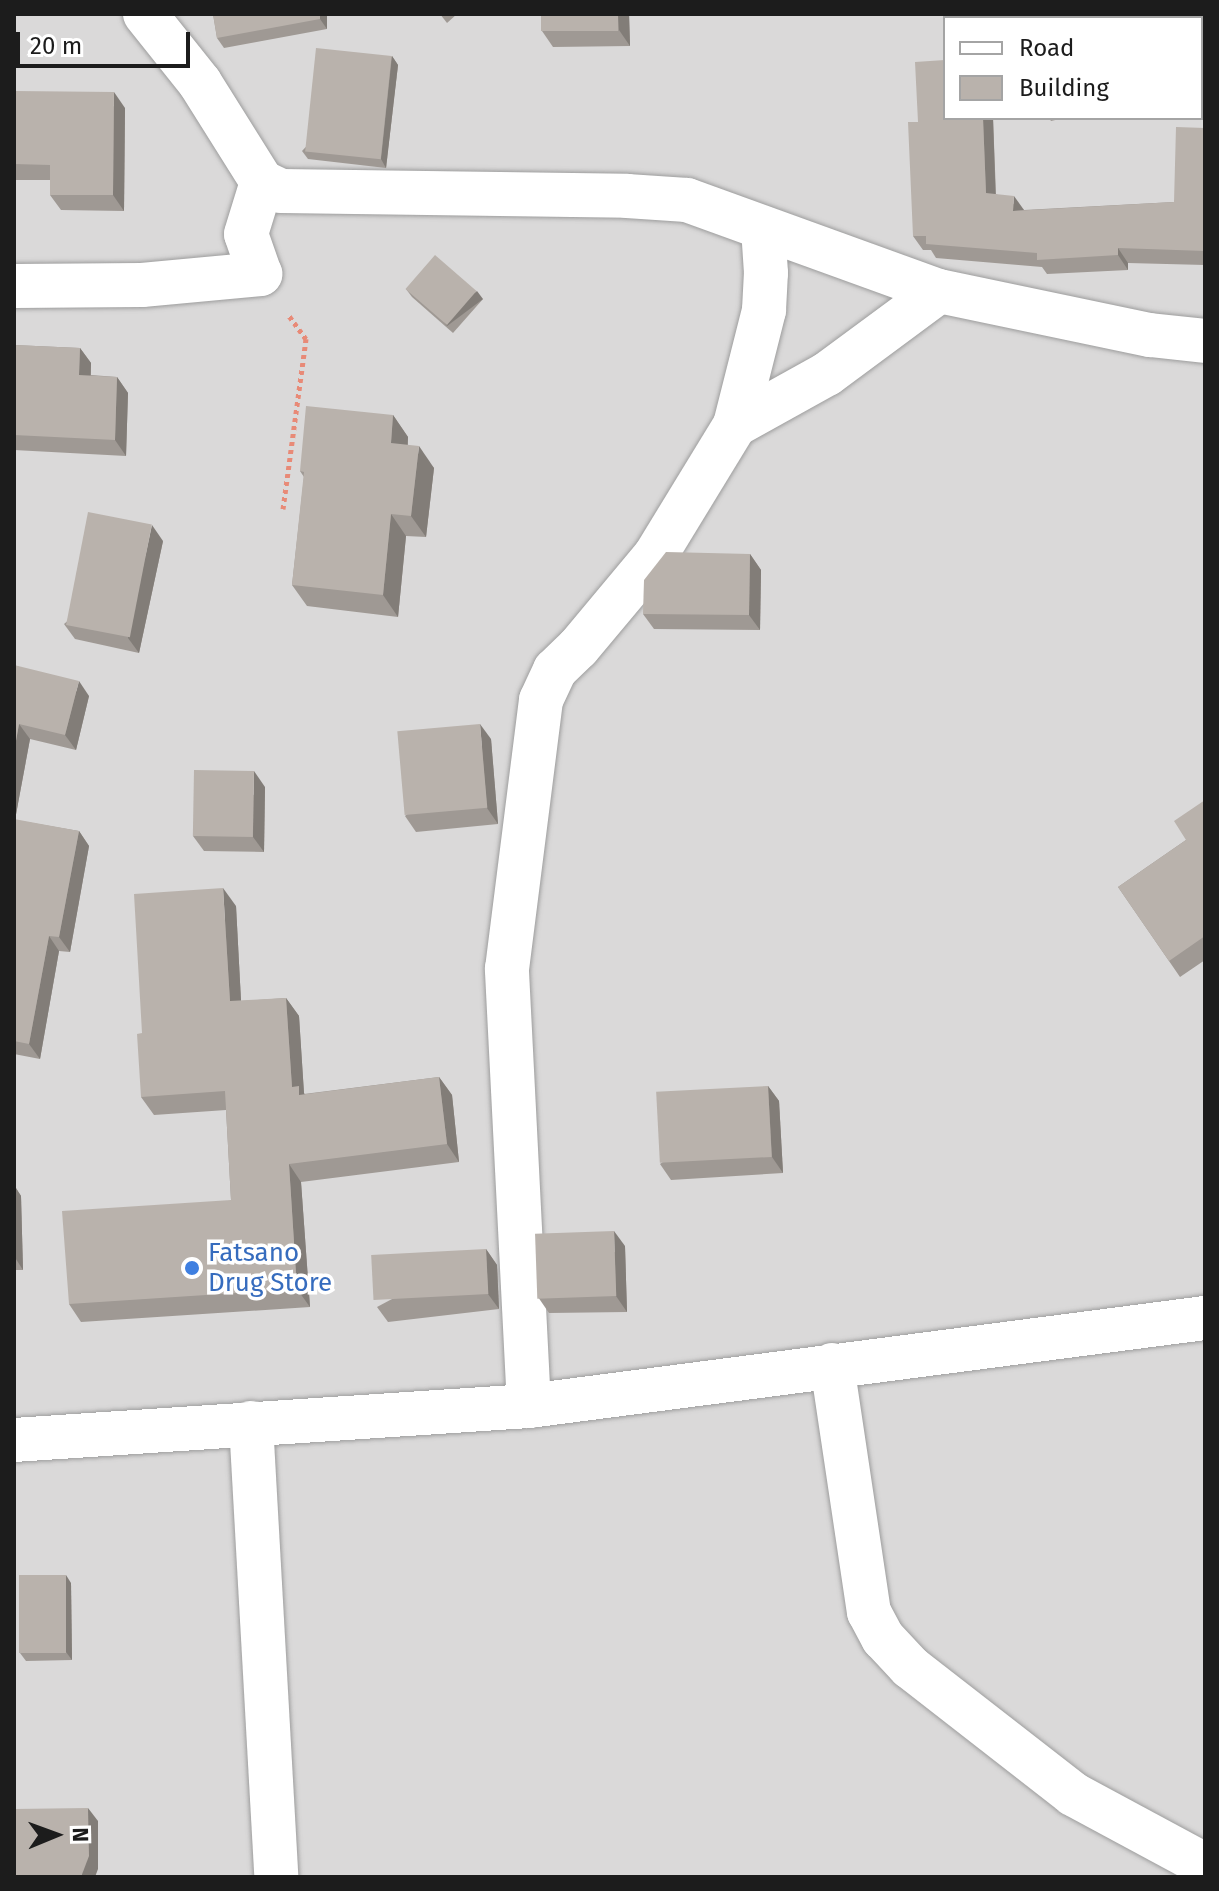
<!DOCTYPE html>
<style>
body{margin:0}
#map{position:relative;width:1219px;height:1891px;overflow:hidden;background:#ece9e2;font-family:"Fira Sans",sans-serif}
div>[style]{position:absolute}
.residential>*{inset:0;background:#dad9d9}
.path>*{height:5px;margin-top:-2.5px;transform-origin:0;background:repeating-linear-gradient(90deg,#e88a77 0 4px,transparent 0 8px)}
.roads{filter:drop-shadow(0 0 2px #9d9d9d) drop-shadow(0 0 2px #9d9d9d)}
.street>*{height:44px;margin:-22px;padding:0 22px;transform-origin:22px;border-radius:22px;background:#fff}
.wall>*{inset:0;background:#9f9994}
.shaded-wall>*{inset:0;background:#827d78;transform-origin:0 0}
.building>*{inset:0;background:#b9b2ac;transform-origin:0 0}
.dots>*{width:22px;height:22px;translate:-50% -50%;box-sizing:border-box;border:4px solid #fff;border-radius:50%}
span{translate:-50% -50%;white-space:nowrap;text-align:center;line-height:1.15;-webkit-text-stroke:7px #fff;paint-order:stroke}
.shop-label{font-size:26px;color:#366cbe}
.left{translate:0 -50%;text-align:left}
.frame{position:absolute;inset:0;border:16px solid #1c1c1c;pointer-events:none}
.legend{position:absolute;left:943px;top:16px;width:260px;height:104px;box-sizing:border-box;background:#fff;border:2px solid #a4a4a4;margin:0;padding:10px 14px;list-style:none;font-size:24px;color:#1c1c1c}
.legend li{display:flex;align-items:center;gap:16px;height:40px}
.legend b{width:40px;border:2px solid #a4a4a4}
.north{position:absolute;left:16px;top:1795px;width:80px;height:80px;-webkit-text-stroke:6px #fff;paint-order:stroke;rotate:89deg;font-size:22px;font-weight:700;line-height:32px;text-align:center;color:#1c1c1c}
.north::after{content:'';display:block;margin:auto;width:28px;height:36px;background:#1c1c1c;clip-path:polygon(50% 0,100% 100%,50% 72%,0 100%)}
.scale{position:absolute;left:16px;top:32px;width:174px;height:36px;box-sizing:border-box;border:4px solid #1c1c1c;border-top:0;padding-left:10px;font-size:24px;line-height:28px;white-space:nowrap;color:#1c1c1c;-webkit-text-stroke:6px #fff;paint-order:stroke}
</style>
<div id="map">
<div class="residential">
<i style="clip-path:polygon(evenodd,14px 14px,1205px 14px,1205px 1877px,14px 1877px,14px 14px,945px 18px,1201px 18px,1201px 118px,945px 118px,945px 18px)"></i>
</div>
<div class="path">
<i style="left:283px;top:509px;width:172px;rotate:-82.3deg"></i>
<i style="left:306px;top:339px;width:31px;rotate:-126deg"></i>
</div>
<div class="roads">
<div class="street">
<i style="left:145px;top:14px;width:88px;rotate:51.4deg"></i>
<i style="left:200px;top:83px;width:117px;rotate:57.9deg"></i>
<i style="left:14px;top:286px;width:128px;rotate:-0.4deg"></i>
<i style="left:142px;top:285px;width:119px;rotate:-5.3deg"></i>
<i style="left:260px;top:274px;width:42px;rotate:-109.3deg"></i>
<i style="left:246px;top:234px;width:54px;rotate:-72.9deg"></i>
<i style="left:262px;top:182px;width:21px;rotate:25deg"></i>
<i style="left:281px;top:191px;width:346px;rotate:0.8deg"></i>
<i style="left:627px;top:196px;width:60px;rotate:3.8deg"></i>
<i style="left:687px;top:200px;width:268px;rotate:19.9deg"></i>
<i style="left:939px;top:291px;width:216px;rotate:11.8deg"></i>
<i style="left:1150px;top:335px;width:55px;rotate:6.2deg"></i>
<i style="left:735px;top:425px;width:119px;rotate:-75.8deg"></i>
<i style="left:764px;top:310px;width:37px;rotate:-87deg"></i>
<i style="left:766px;top:273px;width:45px;rotate:-93.8deg"></i>
<i style="left:832px;top:1365px;width:250px;rotate:81.5deg"></i>
<i style="left:869px;top:1612px;width:30px;rotate:62deg"></i>
<i style="left:883px;top:1638px;width:40px;rotate:47deg"></i>
<i style="left:910px;top:1667px;width:207px;rotate:37.9deg"></i>
<i style="left:1073px;top:1794px;width:150px;rotate:28.3deg"></i>
<i style="left:529px;top:1406px;width:438px;rotate:-92.9deg"></i>
<i style="left:507px;top:969px;width:271px;rotate:-82.8deg"></i>
<i style="left:541px;top:700px;width:33px;rotate:-65deg"></i>
<i style="left:555px;top:670px;width:32px;rotate:-44deg"></i>
<i style="left:578px;top:648px;width:120px;rotate:-50.1deg"></i>
<i style="left:655px;top:556px;width:153px;rotate:-58.6deg"></i>
<i style="left:735px;top:425px;width:105px;rotate:-29deg"></i>
<i style="left:827px;top:374px;width:139px;rotate:-36.5deg"></i>
<i style="left:251px;top:1423px;width:455px;rotate:86.8deg"></i>
<i style="left:14px;top:1440px;width:516px;rotate:-3.78deg"></i>
<i style="left:529px;top:1406px;width:682px;rotate:-7.42deg"></i>
</div>
</div>
<div class="wall">
<i style="clip-path:polygon(213px 14px,327px 14px,327px 29px,224px 48px,217px 38px)"></i>
<i style="clip-path:polygon(440px 14px,457px 14px,447px 23px)"></i>
<i style="clip-path:polygon(629px 14px,630px 46px,553px 47px,542px 31px)"></i>
<i style="clip-path:polygon(392px 56px,398px 65px,386px 168px,308px 159px,302px 151px)"></i>
<i style="clip-path:polygon(14px 91px,125px 108px,124px 211px,61px 210px,50px 195px,50px 180px,14px 180px)"></i>
<i style="clip-path:polygon(993px 118px,996px 194px,1024px 210px,1174px 202px,1205px 128px,1205px 265px,1128px 263px,1128px 270px,1047px 274px,1042px 267px,936px 258px,931px 250px,923px 250px,913px 236px,918px 122px)"></i>
<i style="clip-path:polygon(1049px 118px,1064px 118px,1051px 121px)"></i>
<i style="clip-path:polygon(406px 289px,483px 299px,453px 333px,412px 297px)"></i>
<i style="clip-path:polygon(14px 345px,80px 348px,91px 363px,91px 375px,117px 377px,128px 393px,126px 456px,14px 450px)"></i>
<i style="clip-path:polygon(393px 415px,408px 437px,408px 445px,434px 468px,426px 537px,406px 536px,398px 617px,307px 606px,292px 585px,304px 477px,300px 471px)"></i>
<i style="clip-path:polygon(163px 541px,139px 653px,75px 639px,64px 624px)"></i>
<i style="clip-path:polygon(750px 554px,761px 570px,760px 630px,654px 629px,643px 614px)"></i>
<i style="clip-path:polygon(14px 665px,89px 696px,76px 750px,30px 739px,15px 820px,79px 831px,89px 846px,70px 952px,59px 951px,40px 1059px,14px 1054px)"></i>
<i style="clip-path:polygon(491px 739px,498px 824px,416px 832px,405px 816px)"></i>
<i style="clip-path:polygon(265px 787px,264px 852px,204px 851px,193px 836px)"></i>
<i style="clip-path:polygon(1205px 800px,1205px 960px,1180px 977px,1118px 887px,1186px 840px)"></i>
<i style="clip-path:polygon(236px 906px,241px 1001px,286px 998px,299px 1016px,304px 1094px,439px 1077px,452px 1095px,459px 1162px,301px 1182px,310px 1307px,81px 1322px,69px 1304px,231px 1200px,226px 1110px,154px 1115px,141px 1097px,142px 1033px)"></i>
<i style="clip-path:polygon(768px 1086px,779px 1101px,783px 1173px,671px 1180px,660px 1164px)"></i>
<i style="clip-path:polygon(14px 1185px,21px 1196px,23px 1270px,14px 1270px)"></i>
<i style="clip-path:polygon(625px 1246px,627px 1312px,549px 1313px,538px 1297px)"></i>
<i style="clip-path:polygon(486px 1249px,497px 1265px,499px 1309px,388px 1322px,377px 1307px)"></i>
<i style="clip-path:polygon(71px 1583px,72px 1660px,26px 1661px,20px 1653px)"></i>
</div>
<div class="shaded-wall">
<i style="clip-path:polygon(320px 14px,327px 14px,327px 29px,320px 19px)"></i>
<i style="clip-path:polygon(618px 14px,629px 14px,630px 46px,619px 30px)"></i>
<i style="left:1049px;top:14px;width:11px;height:4px"></i>
<i style="clip-path:polygon(392px 56px,398px 65px,386px 168px,381px 159px)"></i>
<i style="clip-path:polygon(114px 92px,125px 108px,124px 211px,113px 195px)"></i>
<i style="clip-path:polygon(983px 118px,993px 118px,996px 208px,986px 193px)"></i>
<i style="clip-path:polygon(1014px 196px,1024px 210px,1013px 211px)"></i>
<i style="clip-path:polygon(1118px 248px,1128px 263px,1128px 270px,1118px 255px)"></i>
<i style="left:477px;top:291px;width:10px;height:45px;rotate:53deg"></i>
<i style="clip-path:polygon(80px 348px,91px 363px,90px 390px,79px 375px)"></i>
<i style="clip-path:polygon(117px 377px,128px 393px,126px 456px,115px 440px)"></i>
<i style="clip-path:polygon(393px 415px,408px 437px,406px 465px,391px 443px)"></i>
<i style="clip-path:polygon(419px 446px,434px 468px,426px 537px,411px 516px)"></i>
<i style="clip-path:polygon(391px 514px,406px 536px,398px 617px,383px 595px)"></i>
<i style="clip-path:polygon(152px 525px,163px 541px,139px 653px,128px 638px)"></i>
<i style="clip-path:polygon(750px 554px,761px 570px,760px 630px,749px 615px)"></i>
<i style="clip-path:polygon(79px 681px,89px 696px,76px 750px,65px 735px)"></i>
<i style="clip-path:polygon(19px 724px,30px 739px,14px 825px,14px 752px)"></i>
<i style="clip-path:polygon(480px 724px,491px 739px,498px 824px,487px 808px)"></i>
<i style="clip-path:polygon(254px 771px,265px 787px,264px 852px,253px 837px)"></i>
<i style="clip-path:polygon(79px 831px,89px 846px,70px 952px,59px 937px)"></i>
<i style="clip-path:polygon(223px 888px,236px 906px,242px 1019px,230px 1001px)"></i>
<i style="clip-path:polygon(49px 936px,59px 951px,40px 1059px,29px 1044px)"></i>
<i style="clip-path:polygon(286px 998px,299px 1016px,304px 1093px,311px 1104px,312px 1113px,292px 1087px)"></i>
<i style="clip-path:polygon(439px 1077px,452px 1095px,459px 1162px,447px 1144px)"></i>
<i style="clip-path:polygon(768px 1086px,779px 1101px,783px 1173px,772px 1157px)"></i>
<i style="clip-path:polygon(289px 1164px,301px 1182px,310px 1307px,297px 1289px)"></i>
<i style="clip-path:polygon(14px 1185px,21px 1196px,23px 1270px,14px 1256px)"></i>
<i style="clip-path:polygon(614px 1231px,625px 1246px,627px 1312px,616px 1296px)"></i>
<i style="clip-path:polygon(486px 1249px,497px 1265px,499px 1309px,488px 1294px)"></i>
<i style="clip-path:polygon(66px 1575px,71px 1583px,72px 1660px,66px 1652px)"></i>
<i style="clip-path:polygon(88px 1808px,98px 1821px,98px 1869px,95px 1877px,81px 1877px)"></i>
</div>
<div class="building">
<i style="clip-path:polygon(213px 14px,320px 14px,320px 19px,217px 38px)"></i>
<i style="left:541px;top:14px;width:77px;height:17px"></i>
<i style="left:965px;top:14px;width:84px;height:4px"></i>
<i style="left:316px;top:48px;width:76px;height:104px;rotate:6deg"></i>
<i style="clip-path:polygon(945px 60px,945px 118px,983px 118px,986px 193px,1014px 196px,1013px 211px,1174px 202px,1176px 127px,1205px 128px,1205px 251px,1118px 248px,1118px 255px,1037px 260px,1037px 253px,926px 244px,926px 236px,913px 236px,908px 122px,918px 122px,915px 62px)"></i>
<i style="clip-path:polygon(14px 91px,114px 92px,113px 195px,50px 195px,50px 165px,14px 164px)"></i>
<i style="left:435px;top:255px;width:55px;height:45px;rotate:41deg"></i>
<i style="clip-path:polygon(14px 345px,80px 348px,79px 375px,117px 377px,115px 440px,14px 435px)"></i>
<i style="clip-path:polygon(306px 406px,393px 415px,391px 443px,419px 446px,411px 516px,391px 514px,383px 595px,292px 585px,304px 472px,300px 471px)"></i>
<i style="left:88px;top:512px;width:65px;height:115px;rotate:11deg"></i>
<i style="clip-path:polygon(666px 552px,750px 554px,749px 615px,643px 614px,644px 580px)"></i>
<i style="clip-path:polygon(14px 665px,79px 681px,65px 735px,19px 724px,14px 752px)"></i>
<i style="left:480px;top:724px;width:84px;height:83px;rotate:85deg"></i>
<i style="left:194px;top:770px;width:60px;height:66px;rotate:1deg"></i>
<i style="clip-path:polygon(1205px 800px,1205px 936px,1169px 961px,1118px 887px,1186px 840px,1174px 821px)"></i>
<i style="clip-path:polygon(14px 819px,79px 831px,59px 937px,49px 936px,29px 1044px,14px 1041px)"></i>
<i style="clip-path:polygon(223px 888px,230px 1001px,286px 998px,292px 1087px,299px 1086px,299px 1095px,439px 1077px,447px 1144px,289px 1164px,297px 1289px,69px 1304px,62px 1211px,231px 1200px,225px 1091px,141px 1097px,137px 1034px,142px 1033px,134px 894px)"></i>
<i style="left:768px;top:1086px;width:71px;height:112px;rotate:87deg"></i>
<i style="left:614px;top:1231px;width:65px;height:79px;rotate:88deg"></i>
<i style="left:486px;top:1249px;width:45px;height:115px;rotate:87deg"></i>
<i style="left:19px;top:1575px;width:47px;height:78px"></i>
<i style="clip-path:polygon(88px 1808px,89px 1856px,81px 1877px,14px 1877px,14px 1809px)"></i>
</div>
<div class="dots">
<i style="left:192px;top:1268px;background:#3f7fe0"></i>
</div>
<div class="shop-label">
<span class="left" style="left:208px;top:1268px">Fatsano<br>Drug Store</span>
</div>
<div class="frame"></div>
<ul class="legend">
<li><b style="height:10px;background:#fff"></b>Road</li>
<li><b style="height:22px;background:#b9b2ac"></b>Building</li>
</ul>
<div class="north">N</div>
<div class="scale">20 m</div>
</div>
